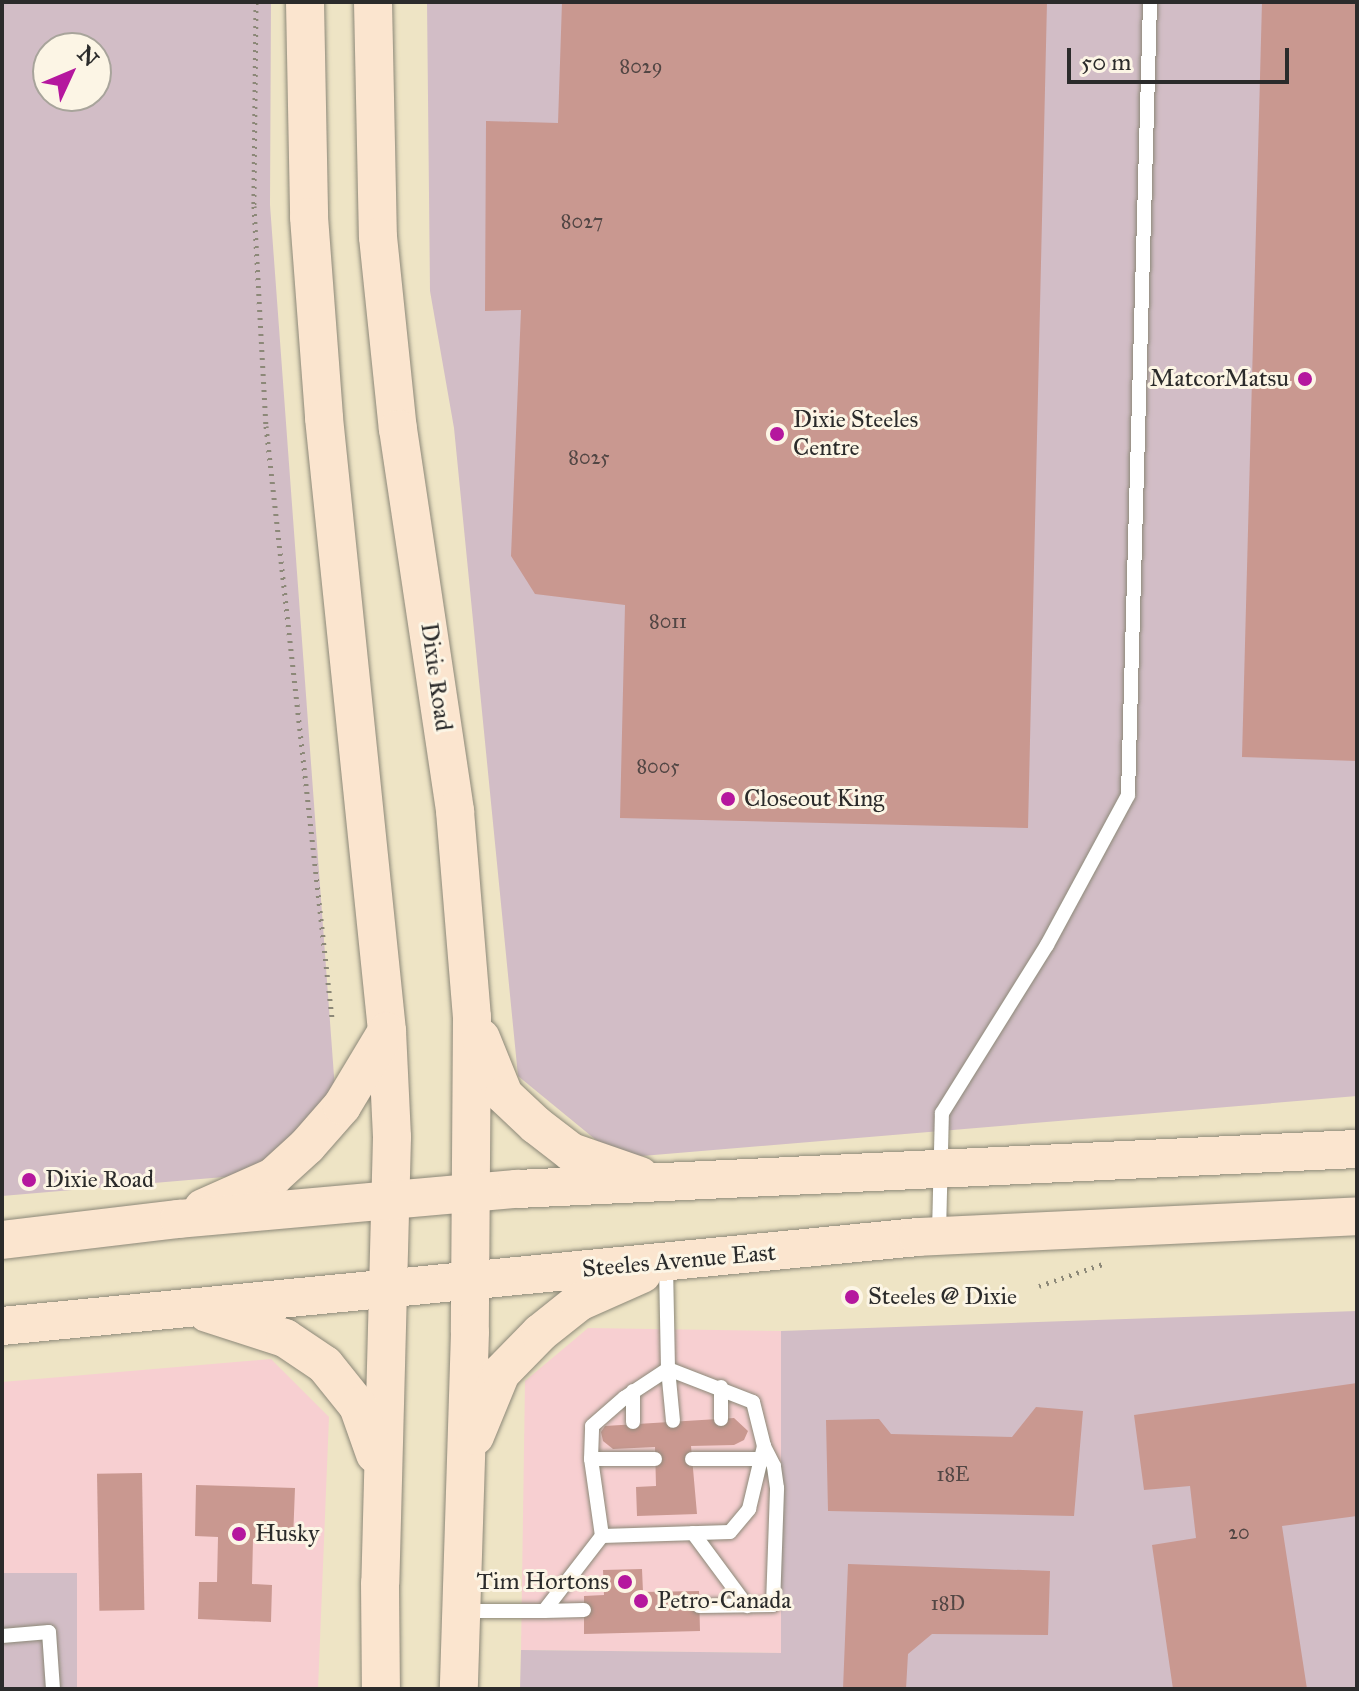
<!DOCTYPE html>
<style>
body{margin:0}
#map{position:relative;width:1359px;height:1691px;overflow:hidden;background:#eee4c5;font-family:"IM FELL Great Primer",serif}
div>[style]{position:absolute}
.built>*{inset:0;background:#f7cfd1}
.industrial>*{inset:0;background:#d2bdc6;transform-origin:0 0}
.building>*{inset:0;background:#c99890;transform-origin:0 0}
.path>*{height:5px;margin-top:-2.5px;transform-origin:0;background:repeating-linear-gradient(90deg,#8c8878 0 2px,transparent 0 8px)}
.roads{filter:drop-shadow(0 0 2px #8c8878) drop-shadow(0 0 2px #8c8878)}
.lane>*{height:14px;margin:-7px;padding:0 7px;transform-origin:7px;border-radius:7px;background:#fff}
.secondary>*{height:38px;margin:-19px;padding:0 19px;transform-origin:19px;border-radius:19px;background:#fbe5cf}
.dots>*{width:22px;height:22px;translate:-50% -50%;box-sizing:border-box;border:4px solid #fcf5e5;border-radius:50%}
span{translate:-50% -50%;white-space:nowrap;text-align:center;line-height:1.15;-webkit-text-stroke:6px #fcf5e5;paint-order:stroke}
.number-label{font-size:20px;color:#524644}
.number-label span{-webkit-text-stroke-width:0}
.poi-label{font-size:24px;color:#2b2b2b}
.right{translate:-100% -50%;text-align:right}
.left{translate:0 -50%;text-align:left}
.street-label{font-size:24px;color:#2b2b2b}
.frame{position:absolute;inset:0;border:4px solid #2b2b2b;pointer-events:none}
.north{position:absolute;left:32px;top:32px;width:80px;height:80px;box-sizing:border-box;background:#fcf5e5;border:2px solid #a8a49b;border-radius:50%;rotate:46deg;font-size:22px;font-weight:700;line-height:32px;text-align:center;color:#2b2b2b}
.north::after{content:'';display:block;margin:auto;width:28px;height:36px;background:#b5179e;clip-path:polygon(50% 0,100% 100%,50% 72%,0 100%)}
.scale{position:absolute;left:1067px;top:48px;width:222px;height:36px;box-sizing:border-box;border:4px solid #2b2b2b;border-top:0;padding-left:10px;font-size:24px;line-height:28px;white-space:nowrap;color:#2b2b2b;-webkit-text-stroke:6px #fcf5e5;paint-order:stroke}
</style>
<div id="map">
<div class="built">
<i style="clip-path:polygon(588px 1328px,781px 1331px,781px 1653px,521px 1650px,525px 1381px)"></i>
<i style="clip-path:polygon(271px 1359px,329px 1417px,318px 1689px,76px 1689px,77px 1573px,2px 1578px,2px 1382px)"></i>
</div>
<div class="industrial">
<i style="clip-path:polygon(evenodd,2px 2px,271px 2px,270px 205px,337px 1117px,283px 1172px,2px 1196px,2px 2px,48px 48px,96px 48px,96px 96px,48px 96px,48px 48px)"></i>
<i style="clip-path:polygon(427px 2px,1357px 2px,1357px 1096px,618px 1158px,518px 1076px,454px 428px,430px 291px)"></i>
<i style="clip-path:polygon(1357px 1311px,1357px 1689px,520px 1689px,521px 1650px,781px 1653px,781px 1331px)"></i>
<i style="left:77px;top:1573px;width:116px;height:75px;rotate:90deg"></i>
</div>
<div class="building">
<i style="clip-path:polygon(562px 2px,1047px 2px,1028px 828px,620px 818px,625px 605px,535px 594px,511px 556px,521px 310px,485px 311px,486px 121px,558px 123px)"></i>
<i style="clip-path:polygon(1262px 2px,1357px 2px,1357px 761px,1242px 757px)"></i>
<i style="clip-path:polygon(1357px 1383px,1357px 1516px,1282px 1526px,1307px 1689px,1173px 1689px,1152px 1545px,1196px 1538px,1190px 1486px,1144px 1490px,1134px 1415px)"></i>
<i style="clip-path:polygon(1036px 1407px,1083px 1411px,1074px 1516px,828px 1511px,826px 1420px,879px 1419px,891px 1434px,1012px 1437px)"></i>
<i style="clip-path:polygon(734px 1418px,748px 1431px,744px 1440px,734px 1445px,691px 1446px,697px 1514px,637px 1516px,636px 1487px,656px 1486px,655px 1447px,613px 1449px,603px 1441px,601px 1432px,605px 1426px)"></i>
<i style="left:142px;top:1473px;width:137px;height:45px;rotate:89deg"></i>
<i style="clip-path:polygon(196px 1485px,295px 1488px,293px 1540px,253px 1539px,252px 1584px,272px 1585px,271px 1622px,198px 1619px,199px 1582px,217px 1582px,218px 1537px,195px 1536px)"></i>
<i style="clip-path:polygon(848px 1564px,1050px 1571px,1048px 1635px,932px 1634px,908px 1654px,906px 1689px,843px 1689px)"></i>
<i style="clip-path:polygon(642px 1569px,643px 1592px,699px 1591px,700px 1631px,584px 1634px,584px 1596px,604px 1595px,603px 1570px)"></i>
</div>
<div class="path">
<i style="left:256px;top:2px;width:204px;rotate:90.6deg"></i>
<i style="left:254px;top:206px;width:220px;rotate:86.9deg"></i>
<i style="left:266px;top:426px;width:596px;rotate:83.64deg"></i>
<i style="left:1039px;top:1286px;width:68px;rotate:-19deg"></i>
</div>
<div class="roads">
<div class="lane">
<i style="left:939px;top:1233px;width:120px;rotate:-88.6deg"></i>
<i style="left:942px;top:1113px;width:198px;rotate:-58deg"></i>
<i style="left:1047px;top:945px;width:170px;rotate:-61.6deg"></i>
<i style="left:1128px;top:795px;width:793px;rotate:-88.41deg"></i>
<i style="left:721px;top:1387px;width:32px;rotate:90deg"></i>
<i style="left:633px;top:1391px;width:31px;rotate:90deg"></i>
<i style="left:591px;top:1459px;width:64px"></i>
<i style="left:692px;top:1459px;width:69px"></i>
<i style="left:693px;top:1533px;width:91px;rotate:53.5deg"></i>
<i style="left:602px;top:1536px;width:128px;rotate:-1.8deg"></i>
<i style="left:730px;top:1532px;width:30px;rotate:-50deg"></i>
<i style="left:749px;top:1509px;width:65px;rotate:-76.6deg"></i>
<i style="left:764px;top:1446px;width:45px;rotate:-104deg"></i>
<i style="left:753px;top:1402px;width:91px;rotate:-158.8deg"></i>
<i style="left:668px;top:1369px;width:52px;rotate:84.5deg"></i>
<i style="left:699px;top:1606px;width:74px;rotate:-0.8deg"></i>
<i style="left:773px;top:1605px;width:117px;rotate:-88deg"></i>
<i style="left:777px;top:1488px;width:22px;rotate:-98deg"></i>
<i style="left:774px;top:1466px;width:22px;rotate:-117deg"></i>
<i style="left:461px;top:1611px;width:83px"></i>
<i style="left:544px;top:1611px;width:95px;rotate:-52.3deg"></i>
<i style="left:602px;top:1536px;width:78px;rotate:-98.1deg"></i>
<i style="left:591px;top:1459px;width:33px;rotate:-88deg"></i>
<i style="left:592px;top:1426px;width:43px;rotate:-41.2deg"></i>
<i style="left:624px;top:1398px;width:53px;rotate:-33.4deg"></i>
<i style="left:668px;top:1369px;width:105px;rotate:-91.1deg"></i>
<i style="left:544px;top:1611px;width:40px;rotate:-1.4deg"></i>
<i style="left:2px;top:1636px;width:47px;rotate:-4.9deg"></i>
<i style="left:49px;top:1632px;width:57px;rotate:86deg"></i>
</div>
<div class="secondary">
<i style="left:305px;top:2px;width:215px;rotate:88.9deg"></i>
<i style="left:309px;top:217px;width:202px;rotate:85.7deg"></i>
<i style="left:324px;top:418px;width:616px;rotate:84.13deg"></i>
<i style="left:387px;top:1031px;width:106px;rotate:87.3deg"></i>
<i style="left:392px;top:1137px;width:446px;rotate:91.5deg"></i>
<i style="left:380px;top:1583px;width:106px;rotate:89.5deg"></i>
<i style="left:373px;top:2px;width:235px;rotate:88.8deg"></i>
<i style="left:378px;top:237px;width:193px;rotate:84.1deg"></i>
<i style="left:398px;top:429px;width:386px;rotate:81.5deg"></i>
<i style="left:455px;top:811px;width:207px;rotate:85.3deg"></i>
<i style="left:472px;top:1017px;width:315px;rotate:90.4deg"></i>
<i style="left:470px;top:1332px;width:357px;rotate:91.8deg"></i>
<i style="left:481px;top:1038px;width:61px;rotate:68deg"></i>
<i style="left:504px;top:1095px;width:44px;rotate:43.2deg"></i>
<i style="left:536px;top:1125px;width:44px;rotate:37.6deg"></i>
<i style="left:571px;top:1152px;width:73px;rotate:19.2deg"></i>
<i style="left:203px;top:1208px;width:77px;rotate:-23.9deg"></i>
<i style="left:273px;top:1177px;width:46px;rotate:-42.4deg"></i>
<i style="left:307px;top:1146px;width:53px;rotate:-48.8deg"></i>
<i style="left:342px;top:1106px;width:87px;rotate:-59deg"></i>
<i style="left:2px;top:1240px;width:178px;rotate:-6.8deg"></i>
<i style="left:179px;top:1219px;width:339px;rotate:-5.1deg"></i>
<i style="left:517px;top:1189px;width:841px;rotate:-2.73deg"></i>
<i style="left:207px;top:1313px;width:82px;rotate:17.8deg"></i>
<i style="left:285px;top:1338px;width:48px;rotate:34deg"></i>
<i style="left:325px;top:1365px;width:53px;rotate:51.2deg"></i>
<i style="left:358px;top:1406px;width:51px;rotate:70.5deg"></i>
<i style="left:2px;top:1326px;width:920px;rotate:-5.55deg"></i>
<i style="left:918px;top:1237px;width:440px;rotate:-2.7deg"></i>
<i style="left:475px;top:1436px;width:68px;rotate:-67.6deg"></i>
<i style="left:501px;top:1373px;width:56px;rotate:-45.7deg"></i>
<i style="left:540px;top:1333px;width:50px;rotate:-38.5deg"></i>
<i style="left:579px;top:1302px;width:69px;rotate:-24deg"></i>
</div>
</div>
<div class="dots">
<i style="left:1305px;top:379px;background:#b5179e"></i>
<i style="left:777px;top:434px;background:#b5179e"></i>
<i style="left:728px;top:799px;background:#b5179e"></i>
<i style="left:29px;top:1180px;background:#b5179e"></i>
<i style="left:852px;top:1297px;background:#b5179e"></i>
<i style="left:239px;top:1534px;background:#b5179e"></i>
<i style="left:625px;top:1582px;background:#b5179e"></i>
<i style="left:641px;top:1601px;background:#b5179e"></i>
</div>
<div class="number-label">
<span style="left:641px;top:66px">8029</span>
<span style="left:582px;top:221px">8027</span>
<span style="left:589px;top:457px">8025</span>
<span style="left:668px;top:621px">8011</span>
<span style="left:658px;top:766px">8005</span>
<span style="left:953px;top:1474px">18E</span>
<span style="left:1239px;top:1532px">20</span>
<span style="left:948px;top:1603px">18D</span>
</div>
<div class="poi-label">
<span class="right" style="left:1289px;top:379px">MatcorMatsu</span>
<span class="left" style="left:793px;top:434px">Dixie Steeles<br>Centre</span>
<span class="left" style="left:744px;top:799px">Closeout King</span>
<span class="left" style="left:45px;top:1180px">Dixie Road</span>
<span class="left" style="left:868px;top:1297px">Steeles @ Dixie</span>
<span class="left" style="left:255px;top:1534px">Husky</span>
<span class="right" style="left:609px;top:1582px">Tim Hortons</span>
<span class="left" style="left:657px;top:1601px">Petro-Canada</span>
</div>
<div class="street-label">
<span style="left:436px;top:677px;rotate:82deg">Dixie Road</span>
<span style="left:679px;top:1261px;rotate:-5deg">Steeles Avenue East</span>
</div>
<div class="frame"></div>
<div class="north">N</div>
<div class="scale">50 m</div>
</div>
